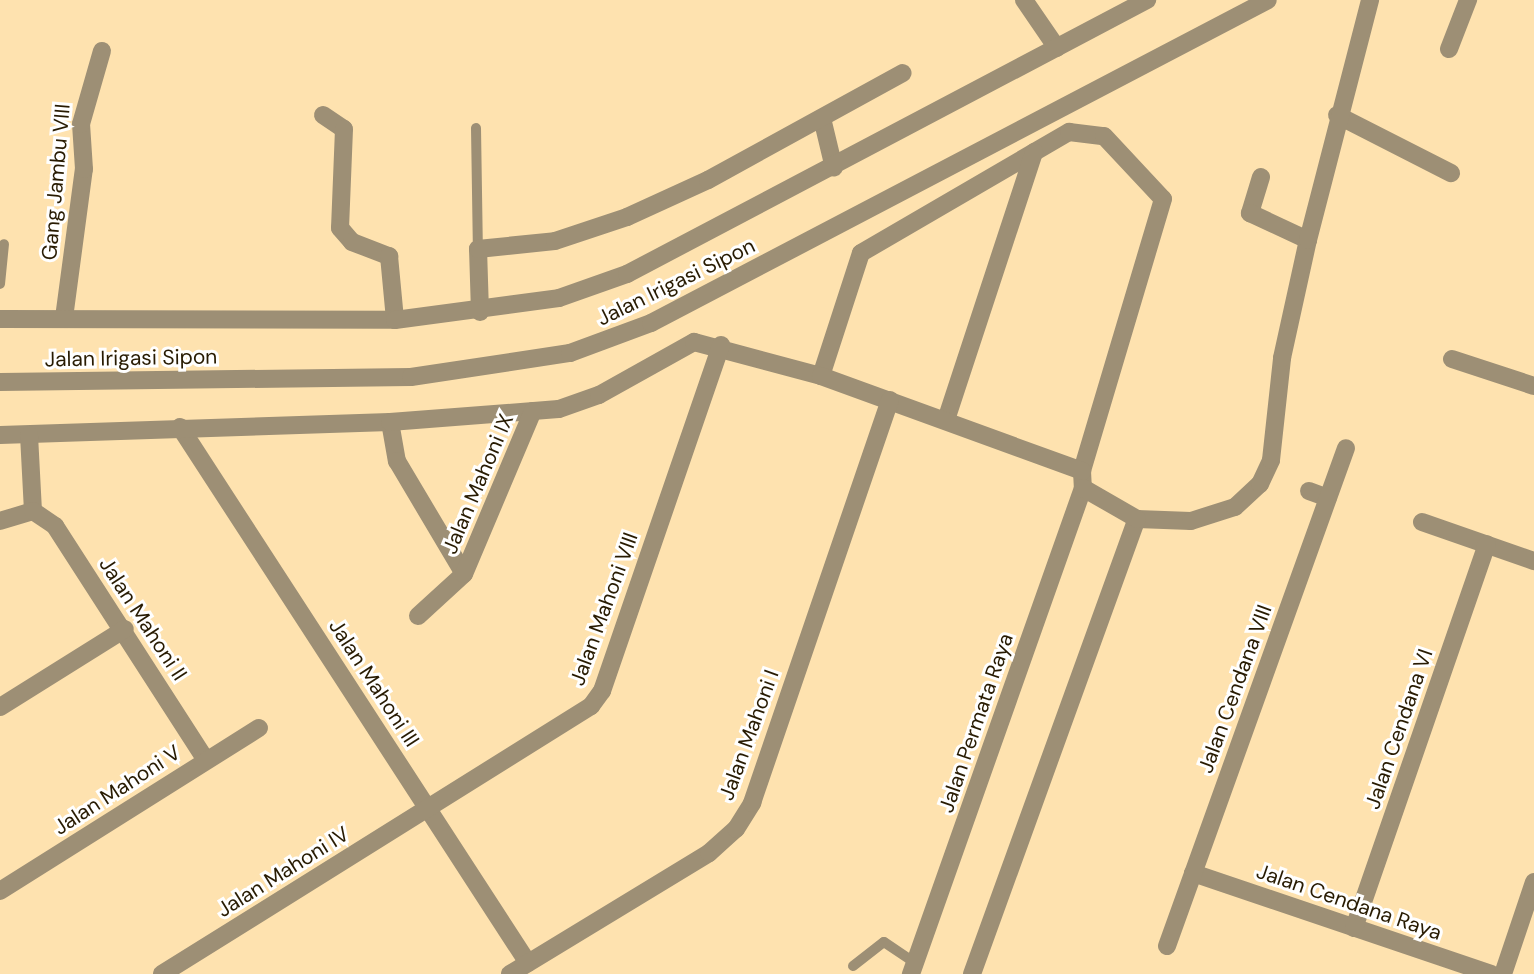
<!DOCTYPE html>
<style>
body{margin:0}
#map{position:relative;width:1534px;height:974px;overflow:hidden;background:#fee2af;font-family:"DM Sans",sans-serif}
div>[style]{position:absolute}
.service>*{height:10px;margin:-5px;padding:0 5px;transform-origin:5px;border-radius:5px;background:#9d8f75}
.minor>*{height:18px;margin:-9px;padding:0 9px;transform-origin:9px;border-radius:9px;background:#9d8f75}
.tertiary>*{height:18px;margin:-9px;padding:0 9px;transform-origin:9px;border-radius:9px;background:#9d8f75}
span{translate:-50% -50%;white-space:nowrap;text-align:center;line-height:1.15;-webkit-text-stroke:6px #fff;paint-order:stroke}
.street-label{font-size:21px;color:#281b02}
</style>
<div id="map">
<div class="service">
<i style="left:476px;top:128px;width:121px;rotate:89.1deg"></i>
<i style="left:0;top:284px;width:40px;rotate:-84.3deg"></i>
<i style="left:853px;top:966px;width:39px;rotate:-38deg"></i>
<i style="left:884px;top:942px;width:37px;rotate:34deg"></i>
</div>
<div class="minor">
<i style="left:1024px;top:0;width:58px;rotate:55.5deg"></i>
<i style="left:1449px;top:49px;width:53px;rotate:-68.8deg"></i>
<i style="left:323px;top:115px;width:25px;rotate:34deg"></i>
<i style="left:344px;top:129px;width:99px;rotate:92.3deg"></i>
<i style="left:340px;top:228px;width:18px;rotate:49deg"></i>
<i style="left:352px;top:242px;width:40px;rotate:21deg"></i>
<i style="left:389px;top:256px;width:64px;rotate:84.6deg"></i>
<i style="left:1337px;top:115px;width:128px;rotate:27deg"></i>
<i style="left:822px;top:118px;width:51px;rotate:76.5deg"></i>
<i style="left:1261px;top:177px;width:38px;rotate:107deg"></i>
<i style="left:1250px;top:213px;width:64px;rotate:25deg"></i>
<i style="left:480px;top:312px;width:63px;rotate:-91.8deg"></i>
<i style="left:478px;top:249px;width:77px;rotate:-5.9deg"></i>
<i style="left:555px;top:241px;width:76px;rotate:-18.4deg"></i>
<i style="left:627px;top:217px;width:89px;rotate:-24.6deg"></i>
<i style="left:708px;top:180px;width:222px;rotate:-28.8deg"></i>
<i style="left:64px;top:318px;width:150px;rotate:-82.4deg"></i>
<i style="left:84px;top:169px;width:45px;rotate:-93.8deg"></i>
<i style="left:81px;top:124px;width:76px;rotate:-74deg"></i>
<i style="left:1452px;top:359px;width:86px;rotate:18.2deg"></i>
<i style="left:821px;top:376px;width:129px;rotate:-72deg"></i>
<i style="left:861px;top:253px;width:241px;rotate:-30.2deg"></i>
<i style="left:1069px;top:132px;width:35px;rotate:7deg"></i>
<i style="left:1104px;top:136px;width:86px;rotate:46.9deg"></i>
<i style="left:1163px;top:199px;width:284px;rotate:106.6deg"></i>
<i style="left:1082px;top:471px;width:17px;rotate:87deg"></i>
<i style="left:1083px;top:488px;width:516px;rotate:109.49deg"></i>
<i style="left:946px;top:420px;width:282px;rotate:-71.8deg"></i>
<i style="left:390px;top:422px;width:40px;rotate:80deg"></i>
<i style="left:397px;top:461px;width:131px;rotate:59.3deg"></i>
<i style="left:180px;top:427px;width:639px;rotate:57.01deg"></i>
<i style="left:0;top:435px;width:390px;rotate:-1.9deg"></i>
<i style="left:390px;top:422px;width:169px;rotate:-4.4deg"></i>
<i style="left:559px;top:409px;width:42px;rotate:-19.3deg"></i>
<i style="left:599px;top:395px;width:109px;rotate:-29.2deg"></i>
<i style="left:694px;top:342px;width:131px;rotate:15deg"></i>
<i style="left:821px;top:376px;width:278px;rotate:20deg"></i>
<i style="left:29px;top:435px;width:76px;rotate:87deg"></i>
<i style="left:1309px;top:491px;width:20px;rotate:20deg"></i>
<i style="left:1137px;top:519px;width:54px;rotate:2.1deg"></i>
<i style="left:1191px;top:521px;width:46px;rotate:-17.7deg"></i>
<i style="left:1235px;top:507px;width:34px;rotate:-43deg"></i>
<i style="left:1260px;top:484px;width:26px;rotate:-65deg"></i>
<i style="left:1271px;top:460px;width:103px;rotate:-83.8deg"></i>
<i style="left:1282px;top:358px;width:121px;rotate:-77.6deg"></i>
<i style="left:1308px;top:240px;width:248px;rotate:-75.5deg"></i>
<i style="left:0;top:521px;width:34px;rotate:-17deg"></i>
<i style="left:33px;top:511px;width:27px;rotate:34deg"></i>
<i style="left:55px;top:526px;width:278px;rotate:57.2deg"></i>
<i style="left:1422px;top:522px;width:119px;rotate:19.2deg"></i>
<i style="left:418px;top:616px;width:62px;rotate:-42.4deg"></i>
<i style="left:464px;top:574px;width:177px;rotate:-67.1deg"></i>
<i style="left:0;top:707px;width:147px;rotate:-32deg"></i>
<i style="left:1193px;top:873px;width:315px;rotate:18.7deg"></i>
<i style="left:0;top:891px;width:306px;rotate:-32.2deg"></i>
<i style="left:1354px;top:928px;width:406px;rotate:-70.9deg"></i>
<i style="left:1167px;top:946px;width:529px;rotate:-70.23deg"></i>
<i style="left:162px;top:974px;width:506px;rotate:-31.99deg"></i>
<i style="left:591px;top:706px;width:19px;rotate:-54deg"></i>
<i style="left:602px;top:691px;width:366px;rotate:-71deg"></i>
<i style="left:510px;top:974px;width:233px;rotate:-31.3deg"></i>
<i style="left:709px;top:853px;width:36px;rotate:-42deg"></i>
<i style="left:736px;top:829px;width:31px;rotate:-58deg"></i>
<i style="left:752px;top:803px;width:426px;rotate:-71.1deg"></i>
<i style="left:972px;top:974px;width:484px;rotate:-70.1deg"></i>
<i style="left:1137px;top:519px;width:62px;rotate:-150.1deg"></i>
<i style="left:1503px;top:974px;width:97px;rotate:-71.4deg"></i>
</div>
<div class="tertiary">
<i style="left:0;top:319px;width:395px;rotate:0.1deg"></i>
<i style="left:395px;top:320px;width:165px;rotate:-7.6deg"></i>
<i style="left:559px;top:298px;width:72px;rotate:-19.4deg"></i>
<i style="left:627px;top:274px;width:588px;rotate:-27.79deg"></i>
<i style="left:0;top:382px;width:411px;rotate:-0.7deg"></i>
<i style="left:411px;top:377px;width:161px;rotate:-8.6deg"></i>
<i style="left:570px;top:353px;width:86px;rotate:-20.3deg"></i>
<i style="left:651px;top:323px;width:696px;rotate:-27.63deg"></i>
</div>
<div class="street-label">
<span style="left:56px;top:182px;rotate:-85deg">Gang Jambu VIII</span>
<span style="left:676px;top:282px;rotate:-26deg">Jalan Irigasi Sipon</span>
<span style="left:131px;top:358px;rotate:-1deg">Jalan Irigasi Sipon</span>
<span style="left:478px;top:484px;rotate:-67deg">Jalan Mahoni IX</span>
<span style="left:604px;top:609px;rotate:-70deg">Jalan Mahoni VIII</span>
<span style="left:143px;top:619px;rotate:57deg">Jalan Mahoni II</span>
<span style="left:374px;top:683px;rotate:57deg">Jalan Mahoni III</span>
<span style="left:1235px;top:689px;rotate:-70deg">Jalan Cendana VIII</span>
<span style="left:976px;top:723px;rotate:-71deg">Jalan Permata Raya</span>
<span style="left:1399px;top:729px;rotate:-71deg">Jalan Cendana VI</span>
<span style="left:749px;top:735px;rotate:-70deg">Jalan Mahoni I</span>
<span style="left:117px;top:790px;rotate:-33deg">Jalan Mahoni V</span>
<span style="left:283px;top:872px;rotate:-32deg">Jalan Mahoni IV</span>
<span style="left:1349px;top:902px;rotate:19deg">Jalan Cendana Raya</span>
</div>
</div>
